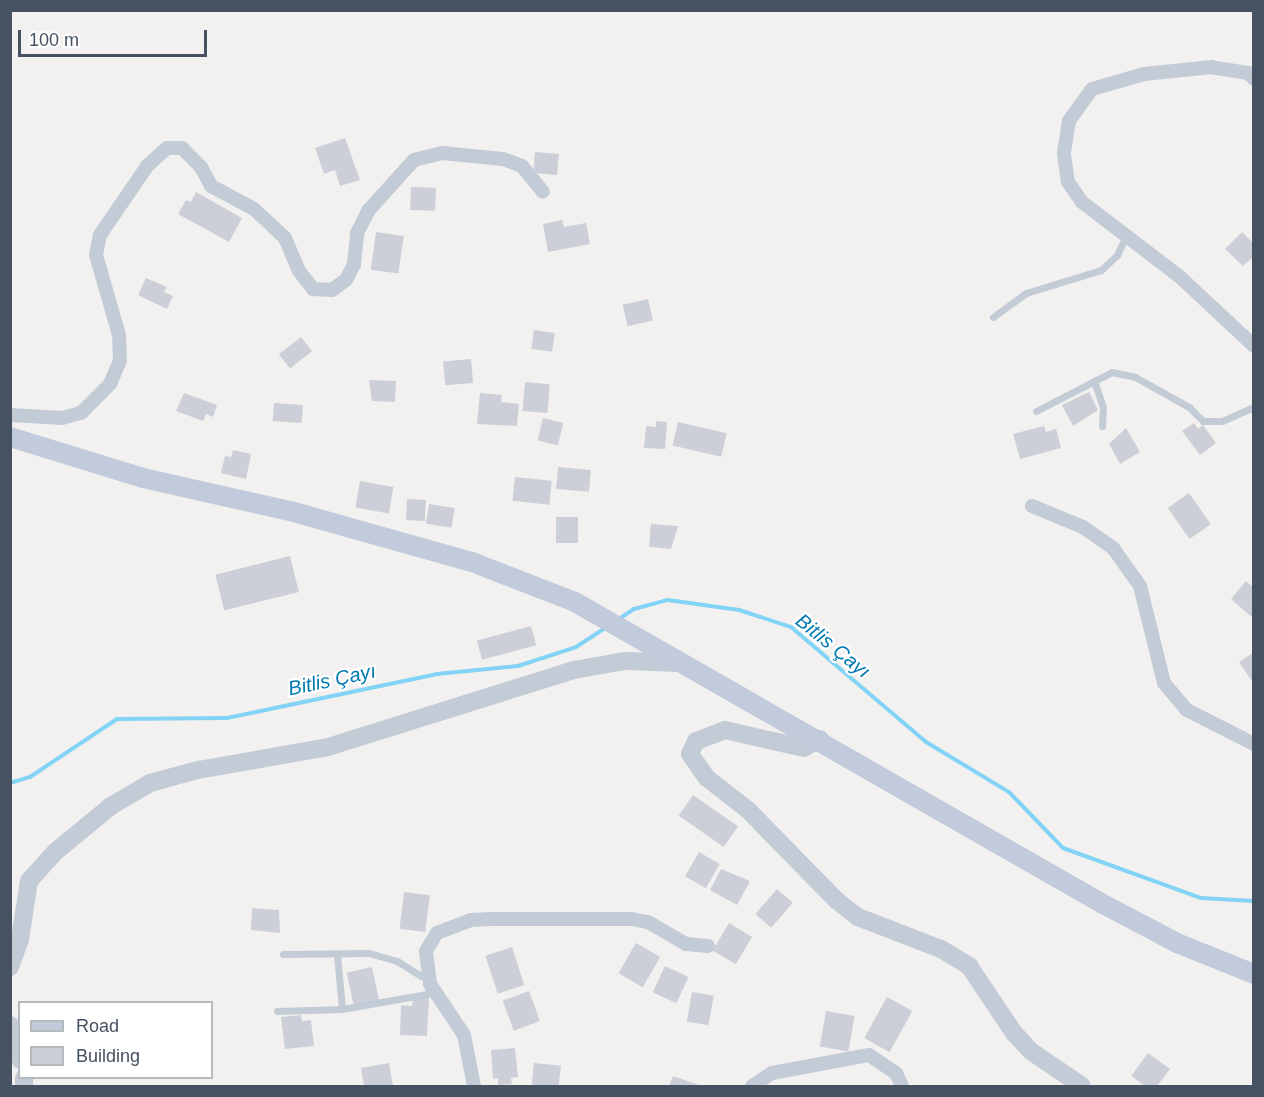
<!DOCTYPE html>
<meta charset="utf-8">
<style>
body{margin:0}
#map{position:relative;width:1264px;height:1097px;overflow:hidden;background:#f3f1f0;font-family:Helvetica,sans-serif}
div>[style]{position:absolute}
.stream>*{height:4px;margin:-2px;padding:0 2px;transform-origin:2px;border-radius:2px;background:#83d3f6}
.building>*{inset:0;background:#cccfd7;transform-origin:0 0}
.service>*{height:7px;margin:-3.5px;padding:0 3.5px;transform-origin:3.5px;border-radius:3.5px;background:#c3cbd7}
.minor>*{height:14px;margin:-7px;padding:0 7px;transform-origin:7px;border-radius:7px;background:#c3cbd7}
.tertiary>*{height:18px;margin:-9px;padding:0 9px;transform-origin:9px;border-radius:9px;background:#c3cbd7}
.secondary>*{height:20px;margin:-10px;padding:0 10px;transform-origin:10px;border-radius:10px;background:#c1cbdb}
span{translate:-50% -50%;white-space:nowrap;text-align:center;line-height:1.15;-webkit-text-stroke:4.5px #fff;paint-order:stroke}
.water-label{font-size:20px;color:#017ab2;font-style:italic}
.frame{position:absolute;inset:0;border:12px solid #465161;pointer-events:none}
.legend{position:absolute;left:18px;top:1001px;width:195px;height:78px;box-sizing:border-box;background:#fff;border:2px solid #b5b9c0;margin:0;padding:8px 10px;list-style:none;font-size:18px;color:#465161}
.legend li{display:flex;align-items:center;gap:12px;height:30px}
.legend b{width:30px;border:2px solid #b5b9c0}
.scale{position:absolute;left:18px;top:30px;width:189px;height:27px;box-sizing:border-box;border:3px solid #465161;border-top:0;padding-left:8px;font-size:18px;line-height:21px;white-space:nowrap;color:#465161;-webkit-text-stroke:4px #fff;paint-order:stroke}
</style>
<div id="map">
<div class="stream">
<i style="left:619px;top:619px;width:18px;rotate:-34deg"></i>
<i style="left:634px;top:609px;width:35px;rotate:-15deg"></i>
<i style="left:668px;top:600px;width:72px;rotate:8deg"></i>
<i style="left:739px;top:610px;width:55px;rotate:18.1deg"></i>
<i style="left:791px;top:627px;width:177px;rotate:40.4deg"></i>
<i style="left:926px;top:742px;width:97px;rotate:31.1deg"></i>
<i style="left:1009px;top:792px;width:78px;rotate:46deg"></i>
<i style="left:1063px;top:848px;width:147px;rotate:19.9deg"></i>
<i style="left:1201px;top:898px;width:53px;rotate:3.2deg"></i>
<i style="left:10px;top:783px;width:21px;rotate:-17deg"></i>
<i style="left:30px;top:777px;width:105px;rotate:-33.7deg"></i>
<i style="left:117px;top:719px;width:110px;rotate:-0.5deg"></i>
<i style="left:227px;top:718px;width:215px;rotate:-11.8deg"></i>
<i style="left:437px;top:674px;width:81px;rotate:-5.6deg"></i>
<i style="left:518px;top:666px;width:61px;rotate:-18.1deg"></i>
<i style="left:576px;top:647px;width:35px;rotate:-33deg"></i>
</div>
<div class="building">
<i style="clip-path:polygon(345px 138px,360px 180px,340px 186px,335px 170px,324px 174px,315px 148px)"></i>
<i style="left:535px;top:152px;width:24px;height:21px;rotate:5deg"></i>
<i style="left:411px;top:187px;width:25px;height:23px;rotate:2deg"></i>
<i style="clip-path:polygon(196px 192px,242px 218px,229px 242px,178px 214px,186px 200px,191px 202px)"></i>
<i style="clip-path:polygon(562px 220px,564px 227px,586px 223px,590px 244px,548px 252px,543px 224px)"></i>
<i style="left:376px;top:232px;width:28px;height:38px;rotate:8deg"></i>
<i style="clip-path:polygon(1242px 232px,1254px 244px,1254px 256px,1243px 266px,1225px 249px)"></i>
<i style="clip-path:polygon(146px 278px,167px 287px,164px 292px,173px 296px,167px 309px,138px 295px)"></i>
<i style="left:648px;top:299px;width:22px;height:26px;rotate:77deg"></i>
<i style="left:534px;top:330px;width:21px;height:19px;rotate:8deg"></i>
<i style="left:301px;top:337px;width:18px;height:28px;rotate:52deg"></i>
<i style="left:471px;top:359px;width:24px;height:28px;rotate:85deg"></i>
<i style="clip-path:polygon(369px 380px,396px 381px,395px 402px,372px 401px)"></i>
<i style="left:525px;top:382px;width:25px;height:29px;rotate:5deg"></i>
<i style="clip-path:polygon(1089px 392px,1098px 410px,1073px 426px,1062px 405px)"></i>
<i style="clip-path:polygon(184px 393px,217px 405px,213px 417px,206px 414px,203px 421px,176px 411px)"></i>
<i style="clip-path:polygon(480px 393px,502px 395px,501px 402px,519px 404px,517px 426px,477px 424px)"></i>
<i style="left:274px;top:403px;width:29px;height:18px;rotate:4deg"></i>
<i style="left:543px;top:418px;width:21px;height:23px;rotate:14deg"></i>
<i style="clip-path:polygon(656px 421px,667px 422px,665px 449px,644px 448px,646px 426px,656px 427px)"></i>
<i style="left:678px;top:422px;width:50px;height:24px;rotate:13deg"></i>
<i style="clip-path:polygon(1194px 423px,1198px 429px,1203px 425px,1216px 443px,1200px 455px,1182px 431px)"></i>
<i style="clip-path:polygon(1044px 426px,1046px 432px,1056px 429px,1061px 448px,1020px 459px,1013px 434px)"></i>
<i style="clip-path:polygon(1126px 428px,1140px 452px,1120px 464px,1109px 444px)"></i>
<i style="clip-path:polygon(233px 450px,251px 454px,246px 479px,221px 473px,225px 456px,231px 457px)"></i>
<i style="left:558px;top:467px;width:33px;height:22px;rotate:5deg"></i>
<i style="left:515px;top:477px;width:37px;height:24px;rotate:6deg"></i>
<i style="left:360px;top:481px;width:34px;height:27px;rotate:10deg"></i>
<i style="left:1189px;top:493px;width:38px;height:26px;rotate:55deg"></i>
<i style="left:407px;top:499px;width:19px;height:21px;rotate:3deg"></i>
<i style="left:429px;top:504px;width:26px;height:20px;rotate:9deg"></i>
<i style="left:578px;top:517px;width:26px;height:22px;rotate:90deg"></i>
<i style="clip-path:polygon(651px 524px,678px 526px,671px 549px,649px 547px)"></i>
<i style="left:290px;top:556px;width:37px;height:77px;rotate:76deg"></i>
<i style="clip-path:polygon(1246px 581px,1254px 588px,1254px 619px,1231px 599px)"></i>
<i style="left:531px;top:626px;width:20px;height:56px;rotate:75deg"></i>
<i style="clip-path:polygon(1254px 652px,1254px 684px,1239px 662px)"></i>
<i style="left:693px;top:795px;width:55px;height:25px;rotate:35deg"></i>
<i style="left:699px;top:852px;width:24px;height:28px;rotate:30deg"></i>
<i style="clip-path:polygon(721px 869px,750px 881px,737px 905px,710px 890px)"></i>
<i style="left:777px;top:889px;width:21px;height:33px;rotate:41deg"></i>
<i style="left:404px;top:892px;width:26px;height:37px;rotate:7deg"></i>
<i style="clip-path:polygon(252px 908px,279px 910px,280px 933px,251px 930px)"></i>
<i style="left:729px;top:923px;width:27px;height:32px;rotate:31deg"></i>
<i style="left:636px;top:943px;width:28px;height:35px;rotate:30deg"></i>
<i style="left:512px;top:947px;width:40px;height:28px;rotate:72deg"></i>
<i style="left:665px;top:966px;width:26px;height:29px;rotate:25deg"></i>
<i style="left:372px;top:967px;width:34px;height:26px;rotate:78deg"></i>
<i style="left:529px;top:991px;width:32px;height:28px;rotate:70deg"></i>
<i style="left:692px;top:992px;width:22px;height:30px;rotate:10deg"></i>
<i style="left:887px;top:997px;width:29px;height:47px;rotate:29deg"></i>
<i style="clip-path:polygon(413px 998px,429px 998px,427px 1036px,400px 1035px,401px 1005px,412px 1006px)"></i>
<i style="left:826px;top:1011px;width:29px;height:36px;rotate:10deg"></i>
<i style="clip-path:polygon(301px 1015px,302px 1021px,311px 1020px,314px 1046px,285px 1049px,281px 1017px)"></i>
<i style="clip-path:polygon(515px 1048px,518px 1077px,511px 1078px,512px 1084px,498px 1085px,498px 1078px,493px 1079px,491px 1050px)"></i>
<i style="clip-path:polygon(1148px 1053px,1170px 1069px,1157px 1086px,1145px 1086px,1131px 1076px)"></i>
<i style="clip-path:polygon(389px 1063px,393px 1086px,364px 1086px,361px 1068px)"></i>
<i style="left:534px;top:1063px;width:27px;height:23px;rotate:6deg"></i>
<i style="clip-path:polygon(673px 1076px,702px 1086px,669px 1086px)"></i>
</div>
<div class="service">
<i style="left:993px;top:317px;width:41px;rotate:-36deg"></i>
<i style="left:1026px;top:293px;width:78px;rotate:-17deg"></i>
<i style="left:1101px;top:270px;width:22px;rotate:-43deg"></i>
<i style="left:1117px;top:255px;width:21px;rotate:-65deg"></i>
<i style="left:1094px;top:381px;width:28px;rotate:71deg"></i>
<i style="left:1103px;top:407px;width:19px;rotate:93deg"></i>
<i style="left:1036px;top:411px;width:85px;rotate:-27.2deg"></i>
<i style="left:1112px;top:372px;width:24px;rotate:12deg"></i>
<i style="left:1135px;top:377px;width:62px;rotate:29.1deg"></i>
<i style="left:1189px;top:407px;width:20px;rotate:45deg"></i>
<i style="left:1203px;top:421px;width:19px"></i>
<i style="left:1222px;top:421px;width:35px;rotate:-24deg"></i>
<i style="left:283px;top:954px;width:86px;rotate:-0.7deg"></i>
<i style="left:369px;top:953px;width:29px;rotate:16deg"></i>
<i style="left:397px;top:961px;width:28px;rotate:32deg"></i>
<i style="left:421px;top:976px;width:7px;rotate:-8deg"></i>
<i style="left:337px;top:954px;width:55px;rotate:84.8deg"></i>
<i style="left:277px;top:1011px;width:65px;rotate:-1.8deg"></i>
<i style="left:342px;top:1009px;width:92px;rotate:-10deg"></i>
</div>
<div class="minor">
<i style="left:1254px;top:79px;width:8px;rotate:-135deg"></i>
<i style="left:1248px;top:73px;width:36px;rotate:-171deg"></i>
<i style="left:1212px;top:67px;width:68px;rotate:174.1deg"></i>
<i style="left:1144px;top:74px;width:54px;rotate:163.9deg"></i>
<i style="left:1092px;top:89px;width:39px;rotate:126deg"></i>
<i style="left:1069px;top:121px;width:33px;rotate:99deg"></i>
<i style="left:1064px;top:154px;width:28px;rotate:82deg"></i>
<i style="left:1068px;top:182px;width:24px;rotate:55deg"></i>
<i style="left:1082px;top:202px;width:123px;rotate:37.4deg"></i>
<i style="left:1180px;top:277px;width:101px;rotate:43deg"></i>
<i style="left:10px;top:415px;width:52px;rotate:3.3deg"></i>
<i style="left:62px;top:418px;width:20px;rotate:-15deg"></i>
<i style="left:81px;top:413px;width:41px;rotate:-45deg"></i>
<i style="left:110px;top:384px;width:25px;rotate:-67deg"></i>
<i style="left:120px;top:361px;width:26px;rotate:-92deg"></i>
<i style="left:119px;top:335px;width:83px;rotate:-106deg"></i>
<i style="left:96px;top:255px;width:20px;rotate:-79deg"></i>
<i style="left:100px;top:235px;width:83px;rotate:-55.7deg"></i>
<i style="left:147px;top:166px;width:27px;rotate:-42deg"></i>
<i style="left:167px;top:148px;width:15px"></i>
<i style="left:182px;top:148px;width:27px;rotate:45deg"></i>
<i style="left:201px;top:167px;width:21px;rotate:62deg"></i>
<i style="left:211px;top:186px;width:49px;rotate:28.1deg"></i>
<i style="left:254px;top:209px;width:42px;rotate:43.1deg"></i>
<i style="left:285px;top:238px;width:36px;rotate:67deg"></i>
<i style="left:299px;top:271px;width:23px;rotate:52deg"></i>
<i style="left:313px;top:289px;width:19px;rotate:3deg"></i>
<i style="left:332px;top:290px;width:17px;rotate:-36deg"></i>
<i style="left:346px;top:280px;width:18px;rotate:-63deg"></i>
<i style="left:354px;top:264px;width:31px;rotate:-84deg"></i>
<i style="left:357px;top:233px;width:25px;rotate:-63deg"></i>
<i style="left:368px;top:211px;width:69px;rotate:-48deg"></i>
<i style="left:414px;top:160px;width:29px;rotate:-14deg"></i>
<i style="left:442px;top:153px;width:61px;rotate:5.6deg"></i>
<i style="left:503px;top:159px;width:20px;rotate:20deg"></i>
<i style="left:522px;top:166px;width:33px;rotate:51deg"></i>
<i style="left:1032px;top:506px;width:55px;rotate:22.4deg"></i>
<i style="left:1083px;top:527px;width:37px;rotate:35deg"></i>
<i style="left:1113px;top:548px;width:47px;rotate:54.6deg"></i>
<i style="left:1140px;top:586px;width:100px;rotate:76.1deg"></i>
<i style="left:1164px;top:683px;width:35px;rotate:50deg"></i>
<i style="left:1187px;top:710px;width:75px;rotate:26.9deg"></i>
<i style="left:474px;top:1086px;width:52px;rotate:-101.1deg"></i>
<i style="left:464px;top:1035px;width:61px;rotate:-123.7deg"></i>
<i style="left:430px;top:984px;width:33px;rotate:-97deg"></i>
<i style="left:426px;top:951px;width:21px;rotate:-59deg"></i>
<i style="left:437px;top:933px;width:36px;rotate:-21deg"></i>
<i style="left:471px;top:920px;width:19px;rotate:-3deg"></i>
<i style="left:490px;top:919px;width:142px"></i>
<i style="left:632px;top:919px;width:16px;rotate:11deg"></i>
<i style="left:648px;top:922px;width:44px;rotate:30.1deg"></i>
<i style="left:686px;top:944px;width:22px;rotate:5deg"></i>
<i style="left:752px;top:1086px;width:24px;rotate:-33deg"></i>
<i style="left:772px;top:1073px;width:99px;rotate:-10.5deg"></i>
<i style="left:869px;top:1055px;width:32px;rotate:34deg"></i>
<i style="left:896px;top:1073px;width:14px;rotate:65deg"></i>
</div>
<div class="tertiary">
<i style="left:820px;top:739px;width:18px;rotate:151deg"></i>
<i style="left:804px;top:748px;width:81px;rotate:-167.2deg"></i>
<i style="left:725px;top:730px;width:31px;rotate:159deg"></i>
<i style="left:696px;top:741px;width:14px;rotate:115deg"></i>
<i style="left:690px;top:754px;width:29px;rotate:55deg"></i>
<i style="left:707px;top:778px;width:52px;rotate:38deg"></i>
<i style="left:748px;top:810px;width:126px;rotate:45.6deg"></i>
<i style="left:836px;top:900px;width:28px;rotate:38deg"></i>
<i style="left:858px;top:917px;width:89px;rotate:21.1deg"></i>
<i style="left:941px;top:949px;width:33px;rotate:31deg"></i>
<i style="left:969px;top:966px;width:81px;rotate:56.1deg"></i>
<i style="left:1014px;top:1033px;width:26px;rotate:47deg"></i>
<i style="left:1032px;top:1052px;width:60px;rotate:34.2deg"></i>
<i style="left:10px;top:967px;width:30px;rotate:-70deg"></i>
<i style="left:20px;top:939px;width:59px;rotate:-81.2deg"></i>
<i style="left:29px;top:881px;width:39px;rotate:-48deg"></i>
<i style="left:55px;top:852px;width:72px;rotate:-39.4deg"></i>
<i style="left:111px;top:806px;width:45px;rotate:-30.5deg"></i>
<i style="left:150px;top:783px;width:50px;rotate:-15.2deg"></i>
<i style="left:198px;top:770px;width:132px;rotate:-10deg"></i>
<i style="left:328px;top:747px;width:258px;rotate:-17.4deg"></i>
<i style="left:574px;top:670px;width:52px;rotate:-10deg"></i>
<i style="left:625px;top:661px;width:56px;rotate:2deg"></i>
<i style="left:10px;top:1025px;width:36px;rotate:74deg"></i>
<i style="left:24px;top:1078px;width:8px;rotate:90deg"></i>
</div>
<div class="secondary">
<i style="left:10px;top:437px;width:139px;rotate:17.1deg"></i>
<i style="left:143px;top:478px;width:155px;rotate:12.7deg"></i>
<i style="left:294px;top:512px;width:185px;rotate:15.7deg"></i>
<i style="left:472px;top:562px;width:110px;rotate:21.2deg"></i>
<i style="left:575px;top:602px;width:608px;rotate:29.77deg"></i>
<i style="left:1103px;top:904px;width:84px;rotate:27.8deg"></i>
<i style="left:1177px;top:943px;width:83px;rotate:21.9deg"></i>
</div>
<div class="water-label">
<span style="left:833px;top:646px;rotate:39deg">Bitlis Çayı</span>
<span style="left:332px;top:680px;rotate:-12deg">Bitlis Çayı</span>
</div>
<div class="frame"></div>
<ul class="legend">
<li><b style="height:8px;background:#c1cbdb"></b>Road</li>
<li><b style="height:16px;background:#cccfd7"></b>Building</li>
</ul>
<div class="scale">100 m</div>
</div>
